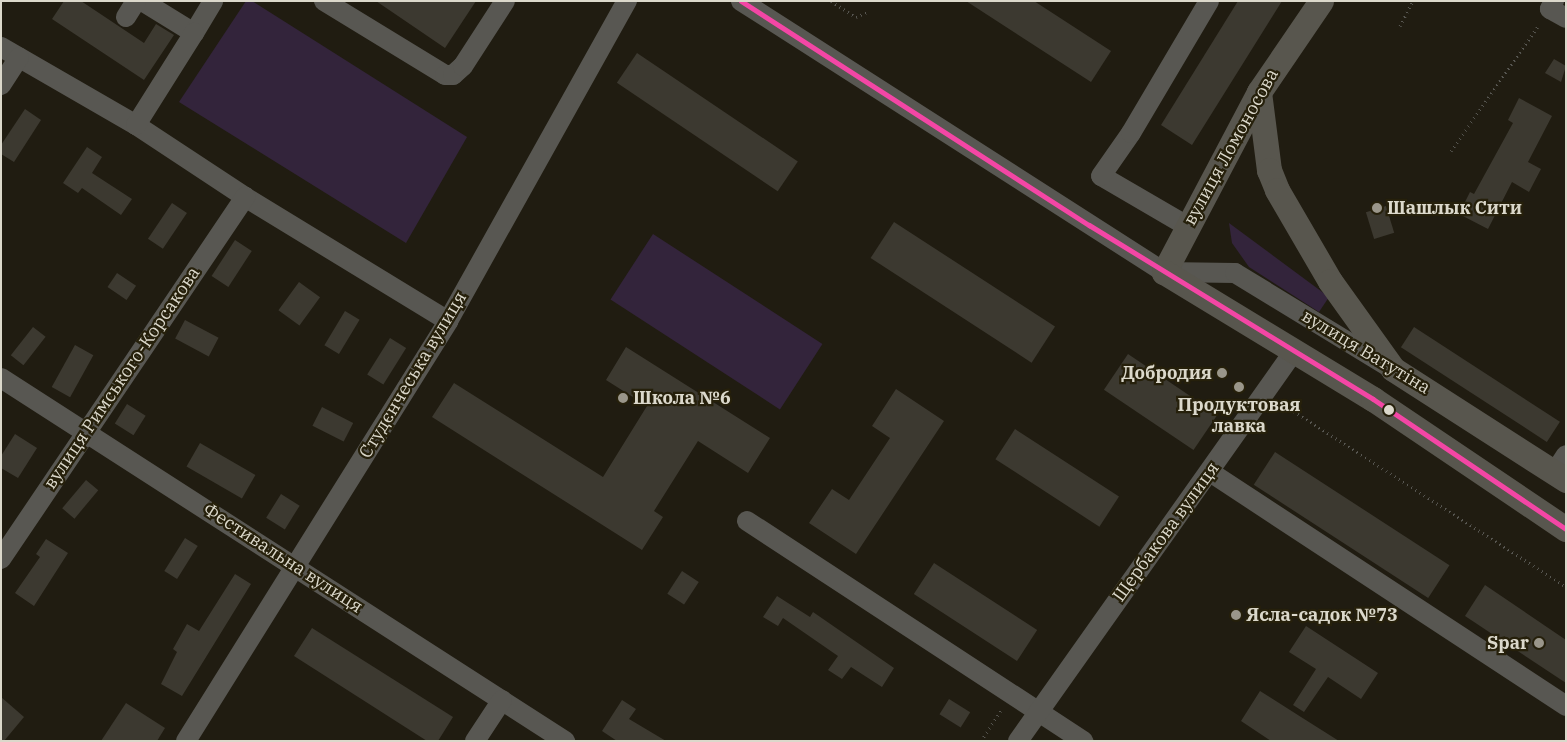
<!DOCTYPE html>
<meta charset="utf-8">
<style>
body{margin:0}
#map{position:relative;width:1567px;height:742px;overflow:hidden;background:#201c11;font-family:"IBM Plex Serif",serif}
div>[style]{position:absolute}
.green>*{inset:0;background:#33243b;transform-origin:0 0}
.building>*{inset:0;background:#3c3930;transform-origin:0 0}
.path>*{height:3px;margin-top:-1.5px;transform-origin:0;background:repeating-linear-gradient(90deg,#575651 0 1px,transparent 0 5px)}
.minor>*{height:20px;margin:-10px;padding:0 10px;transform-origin:10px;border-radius:10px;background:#585752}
.major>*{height:25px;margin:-12.5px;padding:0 12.5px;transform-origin:12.5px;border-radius:12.5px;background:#58564e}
.bus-1>*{height:5px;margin:-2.5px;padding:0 2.5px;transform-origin:2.5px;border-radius:2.5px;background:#f346a5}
.dots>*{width:14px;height:14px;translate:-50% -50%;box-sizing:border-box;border:2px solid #26200b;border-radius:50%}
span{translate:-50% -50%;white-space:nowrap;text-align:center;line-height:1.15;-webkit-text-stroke:4.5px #26200b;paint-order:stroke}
.street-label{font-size:18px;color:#dbd8cb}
.poi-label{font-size:18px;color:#dbd8cb;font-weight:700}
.left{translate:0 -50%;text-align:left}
.right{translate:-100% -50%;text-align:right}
.frame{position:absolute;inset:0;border:2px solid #dbd8cb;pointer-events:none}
</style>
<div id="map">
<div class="green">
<i style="clip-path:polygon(246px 1px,252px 1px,467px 137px,406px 243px,179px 102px)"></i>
<i style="clip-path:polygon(1229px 223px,1329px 297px,1319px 312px,1249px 267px,1232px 243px)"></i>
<i style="left:653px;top:234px;width:202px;height:78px;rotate:33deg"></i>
</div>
<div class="building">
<i style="clip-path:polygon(64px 1px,81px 1px,144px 43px,156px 24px,174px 35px,144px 80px,52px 19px)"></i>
<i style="clip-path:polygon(376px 1px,476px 1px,445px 48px)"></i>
<i style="clip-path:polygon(966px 1px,1034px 1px,1111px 51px,1091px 82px)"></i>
<i style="clip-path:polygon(1238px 1px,1282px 1px,1192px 145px,1161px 125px)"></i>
<i style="left:637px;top:53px;width:194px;height:36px;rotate:34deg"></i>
<i style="clip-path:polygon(1554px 59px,1566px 66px,1561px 82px,1545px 73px)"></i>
<i style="clip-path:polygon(1519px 98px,1552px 116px,1528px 162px,1541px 169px,1529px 192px,1512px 182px,1488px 229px,1459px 214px,1470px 192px,1474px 194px,1513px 123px,1508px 120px)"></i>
<i style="clip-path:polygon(25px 109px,41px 120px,14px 162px,1px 154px,1px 145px)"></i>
<i style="clip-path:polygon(87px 147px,102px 157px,92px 173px,132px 199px,121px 215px,82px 188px,78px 193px,63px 183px)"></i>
<i style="left:172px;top:203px;width:18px;height:43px;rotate:34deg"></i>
<i style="left:1386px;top:206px;width:28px;height:21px;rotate:73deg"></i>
<i style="left:894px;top:222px;width:192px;height:43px;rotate:33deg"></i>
<i style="left:235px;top:240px;width:20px;height:43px;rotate:33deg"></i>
<i style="left:117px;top:273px;width:23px;height:17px;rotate:34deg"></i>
<i style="left:299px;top:282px;width:26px;height:35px;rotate:36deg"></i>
<i style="left:345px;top:311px;width:17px;height:40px;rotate:31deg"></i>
<i style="left:185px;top:320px;width:38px;height:21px;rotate:28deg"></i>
<i style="left:33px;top:327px;width:16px;height:36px;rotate:38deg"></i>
<i style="left:1414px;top:327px;width:174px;height:24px;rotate:33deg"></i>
<i style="left:390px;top:338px;width:19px;height:43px;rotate:32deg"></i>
<i style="left:75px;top:345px;width:21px;height:48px;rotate:29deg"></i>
<i style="clip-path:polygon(626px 347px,770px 438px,748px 473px,698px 441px,654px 511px,663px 517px,642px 550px,432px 417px,454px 383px,603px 477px,647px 406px,606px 380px)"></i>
<i style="left:1128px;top:354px;width:108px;height:43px;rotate:34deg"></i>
<i style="clip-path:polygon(896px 389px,944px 421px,856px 554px,809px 523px,832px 489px,849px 500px,890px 438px,872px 426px)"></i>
<i style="left:127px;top:404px;width:22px;height:23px;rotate:32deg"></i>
<i style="left:322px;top:407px;width:35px;height:21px;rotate:27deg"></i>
<i style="left:1015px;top:429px;width:124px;height:36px;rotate:33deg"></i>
<i style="clip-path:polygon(15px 434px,37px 448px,18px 478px,1px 468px,1px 456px)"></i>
<i style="left:200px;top:443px;width:64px;height:27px;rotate:30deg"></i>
<i style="left:1275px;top:452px;width:208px;height:39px;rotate:33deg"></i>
<i style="left:86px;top:480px;width:16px;height:37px;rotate:40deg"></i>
<i style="left:281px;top:494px;width:22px;height:28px;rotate:32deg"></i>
<i style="left:185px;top:538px;width:15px;height:39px;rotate:32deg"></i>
<i style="clip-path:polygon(46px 539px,68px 553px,34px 606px,15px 593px,40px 557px,36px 554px)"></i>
<i style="left:934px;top:563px;width:123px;height:37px;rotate:33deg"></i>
<i style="left:682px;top:571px;width:20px;height:27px;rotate:33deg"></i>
<i style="clip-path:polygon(235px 574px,251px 584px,182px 696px,161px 684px,177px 652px,173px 649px,187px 624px,199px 631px)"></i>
<i style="clip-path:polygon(1485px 585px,1566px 640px,1566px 683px,1465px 616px)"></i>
<i style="clip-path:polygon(777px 596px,810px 617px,813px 612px,894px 668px,882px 687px,851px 667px,842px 679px,828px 670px,838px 656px,783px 618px,778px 626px,763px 617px)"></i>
<i style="clip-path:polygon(1306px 626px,1378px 673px,1361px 699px,1328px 677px,1304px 712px,1293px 705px,1316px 669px,1289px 652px)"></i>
<i style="clip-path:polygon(312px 628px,453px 717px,438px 741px,427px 741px,294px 656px)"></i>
<i style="clip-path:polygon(1260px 691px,1301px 717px,1339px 741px,1271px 741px,1241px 721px)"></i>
<i style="clip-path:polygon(1px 697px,24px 717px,4px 741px,1px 741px)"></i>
<i style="left:949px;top:699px;width:25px;height:18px;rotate:32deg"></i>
<i style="clip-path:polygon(622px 700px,636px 709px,629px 719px,666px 741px,617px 741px,602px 731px)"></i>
<i style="clip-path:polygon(126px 703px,165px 728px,157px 741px,101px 741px)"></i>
</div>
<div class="path">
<i style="left:831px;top:1px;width:30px;rotate:33deg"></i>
<i style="left:856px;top:17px;width:12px;rotate:-24deg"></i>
<i style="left:1400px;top:26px;width:28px;rotate:-63deg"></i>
<i style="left:1451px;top:151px;width:154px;rotate:-55.1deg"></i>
<i style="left:1281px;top:403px;width:339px;rotate:32.8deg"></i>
<i style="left:981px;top:741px;width:37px;rotate:-57deg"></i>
</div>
<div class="minor">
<i style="left:142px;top:1px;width:61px;rotate:31.6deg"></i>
<i style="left:194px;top:33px;width:37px;rotate:-59deg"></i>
<i style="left:324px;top:1px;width:142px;rotate:31.4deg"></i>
<i style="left:445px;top:75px;width:8px"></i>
<i style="left:453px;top:75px;width:13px;rotate:-42deg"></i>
<i style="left:463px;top:66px;width:77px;rotate:-57.1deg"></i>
<i style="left:741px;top:1px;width:502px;rotate:32.65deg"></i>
<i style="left:1164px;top:272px;width:71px;rotate:0.8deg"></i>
<i style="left:1235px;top:273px;width:180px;rotate:31.4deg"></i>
<i style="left:1554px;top:1px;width:9px;rotate:117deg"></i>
<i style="left:1550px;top:9px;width:18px;rotate:29deg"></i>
<i style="left:126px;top:17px;width:19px;rotate:-58deg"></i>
<i style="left:1px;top:47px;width:156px;rotate:30deg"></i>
<i style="left:136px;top:125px;width:131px;rotate:33.4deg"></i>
<i style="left:245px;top:197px;width:238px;rotate:31.4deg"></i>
<i style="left:1px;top:85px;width:33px;rotate:-57deg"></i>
<i style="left:136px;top:125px;width:109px;rotate:-57.8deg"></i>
<i style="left:1187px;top:226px;width:99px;rotate:-149.8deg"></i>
<i style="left:1101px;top:176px;width:52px;rotate:-55.1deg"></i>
<i style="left:1131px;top:133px;width:153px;rotate:-59.4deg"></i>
<i style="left:1px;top:378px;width:671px;rotate:32.77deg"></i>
<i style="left:1210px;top:472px;width:426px;rotate:33.3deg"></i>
<i style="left:1555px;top:472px;width:20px;rotate:-57deg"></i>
<i style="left:747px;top:521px;width:402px;rotate:33.2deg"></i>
<i style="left:1px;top:559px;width:437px;rotate:-56deg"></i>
<i style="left:186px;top:741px;width:495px;rotate:-58deg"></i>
<i style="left:448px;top:321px;width:367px;rotate:-60.8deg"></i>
<i style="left:475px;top:741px;width:49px;rotate:-56.6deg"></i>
<i style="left:1018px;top:741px;width:476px;rotate:-54.7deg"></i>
</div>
<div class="major">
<i style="left:1321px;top:1px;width:110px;rotate:124.3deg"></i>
<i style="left:1259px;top:92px;width:204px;rotate:117.8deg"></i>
<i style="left:1164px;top:272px;width:245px;rotate:31.3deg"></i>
<i style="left:1373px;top:399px;width:233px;rotate:34deg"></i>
<i style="left:1259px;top:92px;width:79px;rotate:82.7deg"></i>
<i style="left:1269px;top:170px;width:22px;rotate:68deg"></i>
<i style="left:1277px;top:190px;width:105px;rotate:59.8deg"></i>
<i style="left:1330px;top:281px;width:108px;rotate:54.4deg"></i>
<i style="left:1393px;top:369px;width:206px;rotate:32.7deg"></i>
</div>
<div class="bus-1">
<i style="left:741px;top:1px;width:414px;rotate:32.8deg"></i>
<i style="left:1089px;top:225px;width:333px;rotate:31.5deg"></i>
<i style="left:1373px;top:399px;width:233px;rotate:34deg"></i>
</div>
<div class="dots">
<i style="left:1377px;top:208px;background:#9a968a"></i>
<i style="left:1222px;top:373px;background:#9a968a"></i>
<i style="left:1239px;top:387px;background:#9a968a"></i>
<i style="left:623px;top:398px;background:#9a968a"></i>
<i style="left:1389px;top:410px;background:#dbd8cb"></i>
<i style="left:1236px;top:615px;background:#9a968a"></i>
<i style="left:1539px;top:643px;background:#9a968a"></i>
</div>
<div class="street-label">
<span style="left:1231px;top:147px;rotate:-61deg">вулиця Ломоносова</span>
<span style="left:1366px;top:352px;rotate:31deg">вулиця Ватутіна</span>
<span style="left:413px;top:375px;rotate:-59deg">Студєнчеська вулиця</span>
<span style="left:122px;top:378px;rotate:-56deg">вулиця Римського-Корсакова</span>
<span style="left:1166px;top:532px;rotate:-54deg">Щербакова вулиця</span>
<span style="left:283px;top:558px;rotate:33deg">Фестивальна вулиця</span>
</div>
<div class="poi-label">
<span class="left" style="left:1387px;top:208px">Шашлык Сити</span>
<span class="right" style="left:1212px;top:373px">Добродия</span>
<span class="left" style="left:633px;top:398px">Школа №6</span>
<span style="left:1239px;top:416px">Продуктовая<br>лавка</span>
<span class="left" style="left:1246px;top:615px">Ясла-садок №73</span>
<span class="right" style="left:1529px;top:643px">Spar</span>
</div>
<div class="frame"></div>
</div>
